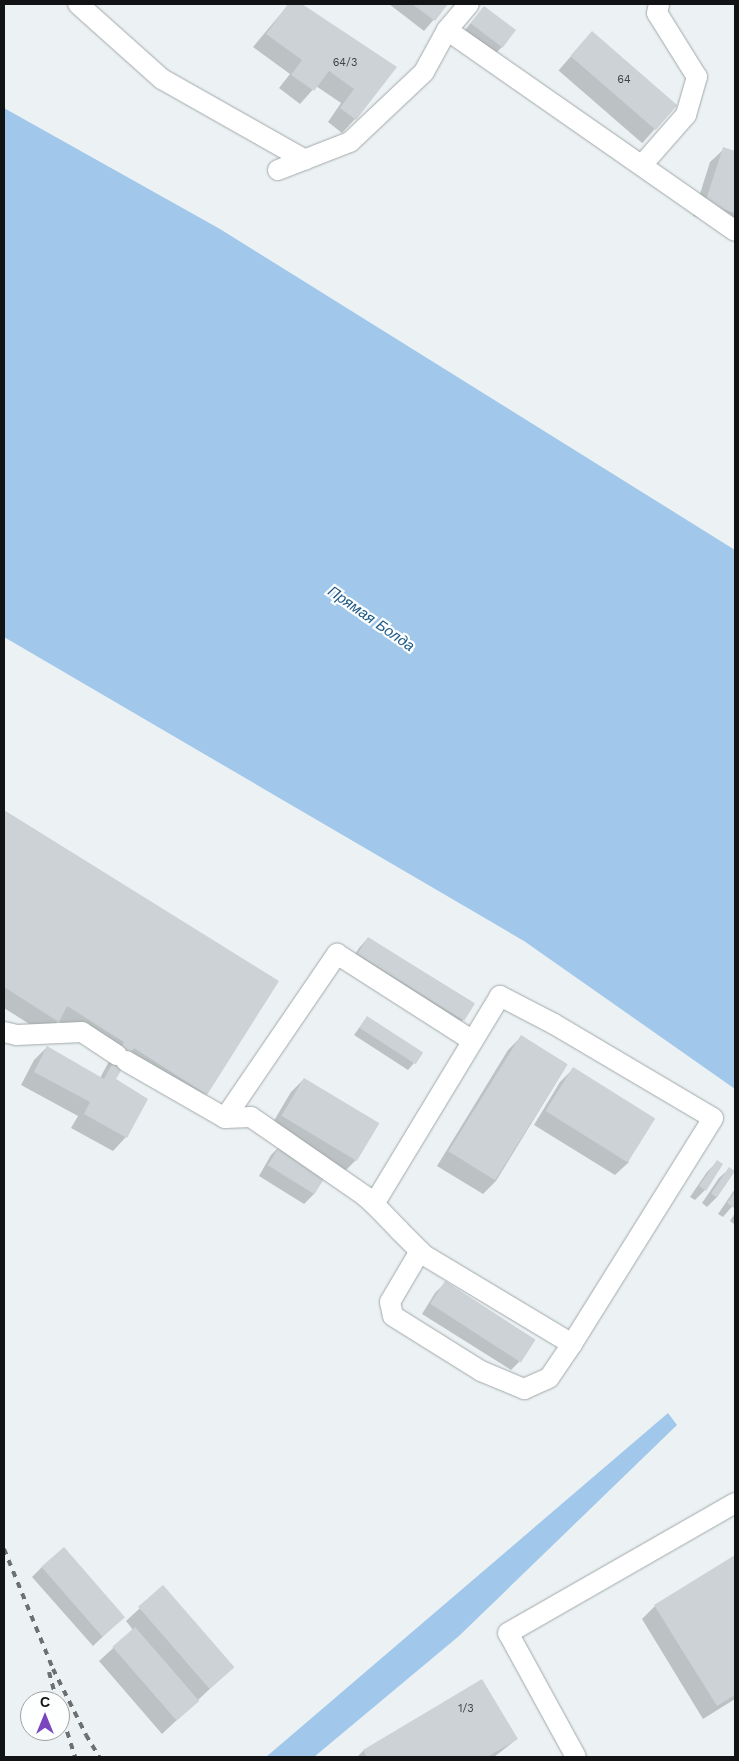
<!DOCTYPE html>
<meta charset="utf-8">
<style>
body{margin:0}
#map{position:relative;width:739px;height:1761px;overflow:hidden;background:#ecf2f4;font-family:"Work Sans",sans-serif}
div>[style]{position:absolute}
.water>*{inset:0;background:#a1c8eb}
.shadow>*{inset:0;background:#0003;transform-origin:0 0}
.building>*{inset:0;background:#ccd2d5;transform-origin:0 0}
.roads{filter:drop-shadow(0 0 1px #a2a8a9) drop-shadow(0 0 1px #a2a8a9)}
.minor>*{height:20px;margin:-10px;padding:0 10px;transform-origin:10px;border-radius:10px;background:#fff}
.rail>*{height:4px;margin-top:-2px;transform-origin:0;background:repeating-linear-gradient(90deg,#6c7071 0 6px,transparent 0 12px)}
span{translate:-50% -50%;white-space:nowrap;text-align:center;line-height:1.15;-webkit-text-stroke:4.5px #fdffff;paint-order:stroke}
.number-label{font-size:11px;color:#404344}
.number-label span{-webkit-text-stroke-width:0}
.water-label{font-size:15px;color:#1e5784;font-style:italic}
.frame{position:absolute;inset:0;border:5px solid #111314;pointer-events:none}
.north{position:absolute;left:20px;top:1691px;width:50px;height:50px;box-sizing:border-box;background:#fdffff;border:1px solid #9fa1a1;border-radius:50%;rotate:0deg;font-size:14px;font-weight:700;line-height:20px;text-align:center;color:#111314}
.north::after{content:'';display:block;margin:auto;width:18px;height:22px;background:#7a45bd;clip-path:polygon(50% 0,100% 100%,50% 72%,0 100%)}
</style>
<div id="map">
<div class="water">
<i style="clip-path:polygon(4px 108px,220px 229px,735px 550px,735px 1089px,524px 941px,4px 637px)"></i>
<i style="clip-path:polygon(668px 1413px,677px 1425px,459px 1636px,314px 1757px,266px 1757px)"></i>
</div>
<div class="shadow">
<i style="clip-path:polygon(289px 4px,300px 4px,395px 67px,355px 119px,342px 133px,328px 122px,341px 103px,316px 86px,300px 104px,279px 88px,290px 74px,253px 47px)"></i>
<i style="clip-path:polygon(389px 4px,447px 4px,424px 31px)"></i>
<i style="clip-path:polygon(484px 7px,502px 47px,496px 53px,465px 30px)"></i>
<i style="left:592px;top:32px;width:111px;height:51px;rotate:41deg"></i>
<i style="clip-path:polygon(724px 149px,735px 152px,735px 230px,693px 216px,710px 162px)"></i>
<i style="clip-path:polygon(4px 811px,278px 982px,206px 1094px,193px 1107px,124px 1063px,115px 1079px,147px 1100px,126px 1137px,113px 1151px,71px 1128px,78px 1116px,21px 1085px,34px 1060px,47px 1047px,100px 1078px,112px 1056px,58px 1021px,45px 1034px,4px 1008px)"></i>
<i style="clip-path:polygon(368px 938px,474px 1003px,463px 1020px,453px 1030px,348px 965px,359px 948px)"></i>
<i style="clip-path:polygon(367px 1017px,414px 1063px,408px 1070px,354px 1035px)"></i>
<i style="clip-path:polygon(521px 1037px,567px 1065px,496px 1181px,483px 1194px,437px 1166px,508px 1050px)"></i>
<i style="clip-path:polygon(573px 1069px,629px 1162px,615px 1175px,534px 1125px,560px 1082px)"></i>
<i style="clip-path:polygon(304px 1079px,356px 1160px,343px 1173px,269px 1129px,291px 1092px)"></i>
<i style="clip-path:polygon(281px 1145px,314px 1194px,304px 1204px,259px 1176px,271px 1155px)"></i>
<i style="clip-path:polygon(717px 1162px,705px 1190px,695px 1200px,690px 1197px,707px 1172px)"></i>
<i style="clip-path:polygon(729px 1169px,734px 1172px,717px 1197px,707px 1207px,702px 1203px,719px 1178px)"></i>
<i style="clip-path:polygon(735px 1189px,735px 1203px,723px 1217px,718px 1214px)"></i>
<i style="clip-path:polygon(735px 1213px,735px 1223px,734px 1224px,730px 1221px)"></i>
<i style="clip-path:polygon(445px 1283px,534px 1339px,521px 1360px,511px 1370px,422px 1314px,435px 1293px)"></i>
<i style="clip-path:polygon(735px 1557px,735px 1699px,703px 1719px,642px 1619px,655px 1606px)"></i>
<i style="clip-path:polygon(42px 1567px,113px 1627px,93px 1646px,32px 1577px)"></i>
<i style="clip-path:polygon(163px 1587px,233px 1667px,162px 1734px,99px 1661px,133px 1630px,126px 1621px)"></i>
<i style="clip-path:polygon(517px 1739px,494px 1757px,357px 1757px,363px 1751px)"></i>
</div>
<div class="building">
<i style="clip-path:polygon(288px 4px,302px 4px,397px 67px,356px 120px,340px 108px,354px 89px,329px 71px,314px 91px,291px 75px,302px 60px,266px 34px)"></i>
<i style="clip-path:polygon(412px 4px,448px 4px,435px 21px)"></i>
<i style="left:484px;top:6px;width:40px;height:22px;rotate:37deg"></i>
<i style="left:592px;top:31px;width:113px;height:33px;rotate:41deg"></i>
<i style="clip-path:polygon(723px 147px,735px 151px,735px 213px,705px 203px)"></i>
<i style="clip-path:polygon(4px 810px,279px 981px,207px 1095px,134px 1048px,116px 1079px,148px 1099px,127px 1138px,84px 1114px,90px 1102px,34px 1072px,47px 1046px,104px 1079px,124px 1042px,67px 1006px,59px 1022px,4px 987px)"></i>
<i style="left:368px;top:937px;width:126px;height:20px;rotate:32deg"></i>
<i style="left:367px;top:1016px;width:67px;height:14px;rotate:33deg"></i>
<i style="left:521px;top:1035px;width:55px;height:137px;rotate:32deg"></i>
<i style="left:573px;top:1067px;width:97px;height:52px;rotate:32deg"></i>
<i style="left:304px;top:1078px;width:88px;height:44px;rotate:31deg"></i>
<i style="left:281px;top:1144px;width:55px;height:25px;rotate:32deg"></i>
<i style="clip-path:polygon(717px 1160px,723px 1164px,706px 1191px,699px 1186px)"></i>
<i style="left:729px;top:1167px;width:7px;height:32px;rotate:34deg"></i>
<i style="clip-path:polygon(735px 1192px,735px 1206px,734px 1208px,727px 1203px)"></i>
<i style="left:445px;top:1281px;width:108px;height:27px;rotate:33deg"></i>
<i style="left:64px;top:1547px;width:93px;height:30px;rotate:49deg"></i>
<i style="clip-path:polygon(735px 1555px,735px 1695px,717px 1706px,654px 1605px)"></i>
<i style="left:163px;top:1585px;width:109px;height:33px;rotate:49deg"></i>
<i style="left:135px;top:1627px;width:98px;height:30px;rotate:49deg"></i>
<i style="clip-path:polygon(482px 1679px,518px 1739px,487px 1757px,367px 1757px,363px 1750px)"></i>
</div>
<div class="roads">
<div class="minor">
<i style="left:78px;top:4px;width:113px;rotate:41.8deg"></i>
<i style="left:162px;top:79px;width:164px;rotate:29.5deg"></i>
<i style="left:447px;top:30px;width:351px;rotate:34.9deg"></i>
<i style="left:642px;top:165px;width:67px;rotate:-48.7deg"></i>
<i style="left:686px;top:115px;width:40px;rotate:-74deg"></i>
<i style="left:697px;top:77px;width:75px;rotate:-122deg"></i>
<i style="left:657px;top:13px;width:9px;rotate:-77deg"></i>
<i style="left:278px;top:170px;width:77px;rotate:-21.3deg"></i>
<i style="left:350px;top:142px;width:102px;rotate:-43.4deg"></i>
<i style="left:424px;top:72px;width:48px;rotate:-61.3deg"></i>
<i style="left:447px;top:30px;width:34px;rotate:-50deg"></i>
<i style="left:4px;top:1032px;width:13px;rotate:13deg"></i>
<i style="left:17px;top:1035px;width:65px;rotate:-2.6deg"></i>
<i style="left:82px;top:1032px;width:42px;rotate:33.3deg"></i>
<i style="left:126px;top:1061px;width:114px;rotate:29.9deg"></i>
<i style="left:225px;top:1118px;width:26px;rotate:-2deg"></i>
<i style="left:251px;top:1117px;width:139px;rotate:34.7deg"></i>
<i style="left:365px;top:1196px;width:12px;rotate:42deg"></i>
<i style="left:374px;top:1204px;width:36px;rotate:46deg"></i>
<i style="left:399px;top:1230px;width:35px;rotate:45deg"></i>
<i style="left:424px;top:1255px;width:173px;rotate:31deg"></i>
<i style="left:572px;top:1344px;width:266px;rotate:-58deg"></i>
<i style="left:713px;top:1118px;width:185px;rotate:-149.4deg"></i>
<i style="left:554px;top:1024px;width:61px;rotate:-152.6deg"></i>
<i style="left:500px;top:996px;width:243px;rotate:121.2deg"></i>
<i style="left:225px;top:1118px;width:199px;rotate:-55.7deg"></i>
<i style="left:337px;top:954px;width:161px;rotate:32.6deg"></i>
<i style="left:420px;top:1251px;width:59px;rotate:120.5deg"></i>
<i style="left:390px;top:1302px;width:14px;rotate:78deg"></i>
<i style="left:393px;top:1316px;width:104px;rotate:32deg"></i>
<i style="left:481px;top:1371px;width:47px;rotate:22.7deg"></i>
<i style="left:524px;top:1389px;width:27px;rotate:-24deg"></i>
<i style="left:549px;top:1378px;width:41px;rotate:-55.9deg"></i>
<i style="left:576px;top:1757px;width:141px;rotate:-118.7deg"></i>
<i style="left:508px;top:1633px;width:262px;rotate:-29.8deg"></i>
</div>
</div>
<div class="rail">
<i style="left:4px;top:1549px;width:130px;rotate:67.8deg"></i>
<i style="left:53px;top:1669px;width:74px;rotate:63.4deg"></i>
<i style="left:86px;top:1735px;width:26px;rotate:59deg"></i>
<i style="left:49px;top:1672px;width:30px;rotate:75deg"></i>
<i style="left:60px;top:1709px;width:50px;rotate:72.6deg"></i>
</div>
<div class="number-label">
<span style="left:345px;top:63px">64/3</span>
<span style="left:624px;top:80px">64</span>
<span style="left:466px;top:1709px">1/3</span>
</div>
<div class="water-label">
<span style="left:371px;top:619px;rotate:35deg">Прямая Болда</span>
</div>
<div class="frame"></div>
<div class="north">С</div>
</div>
